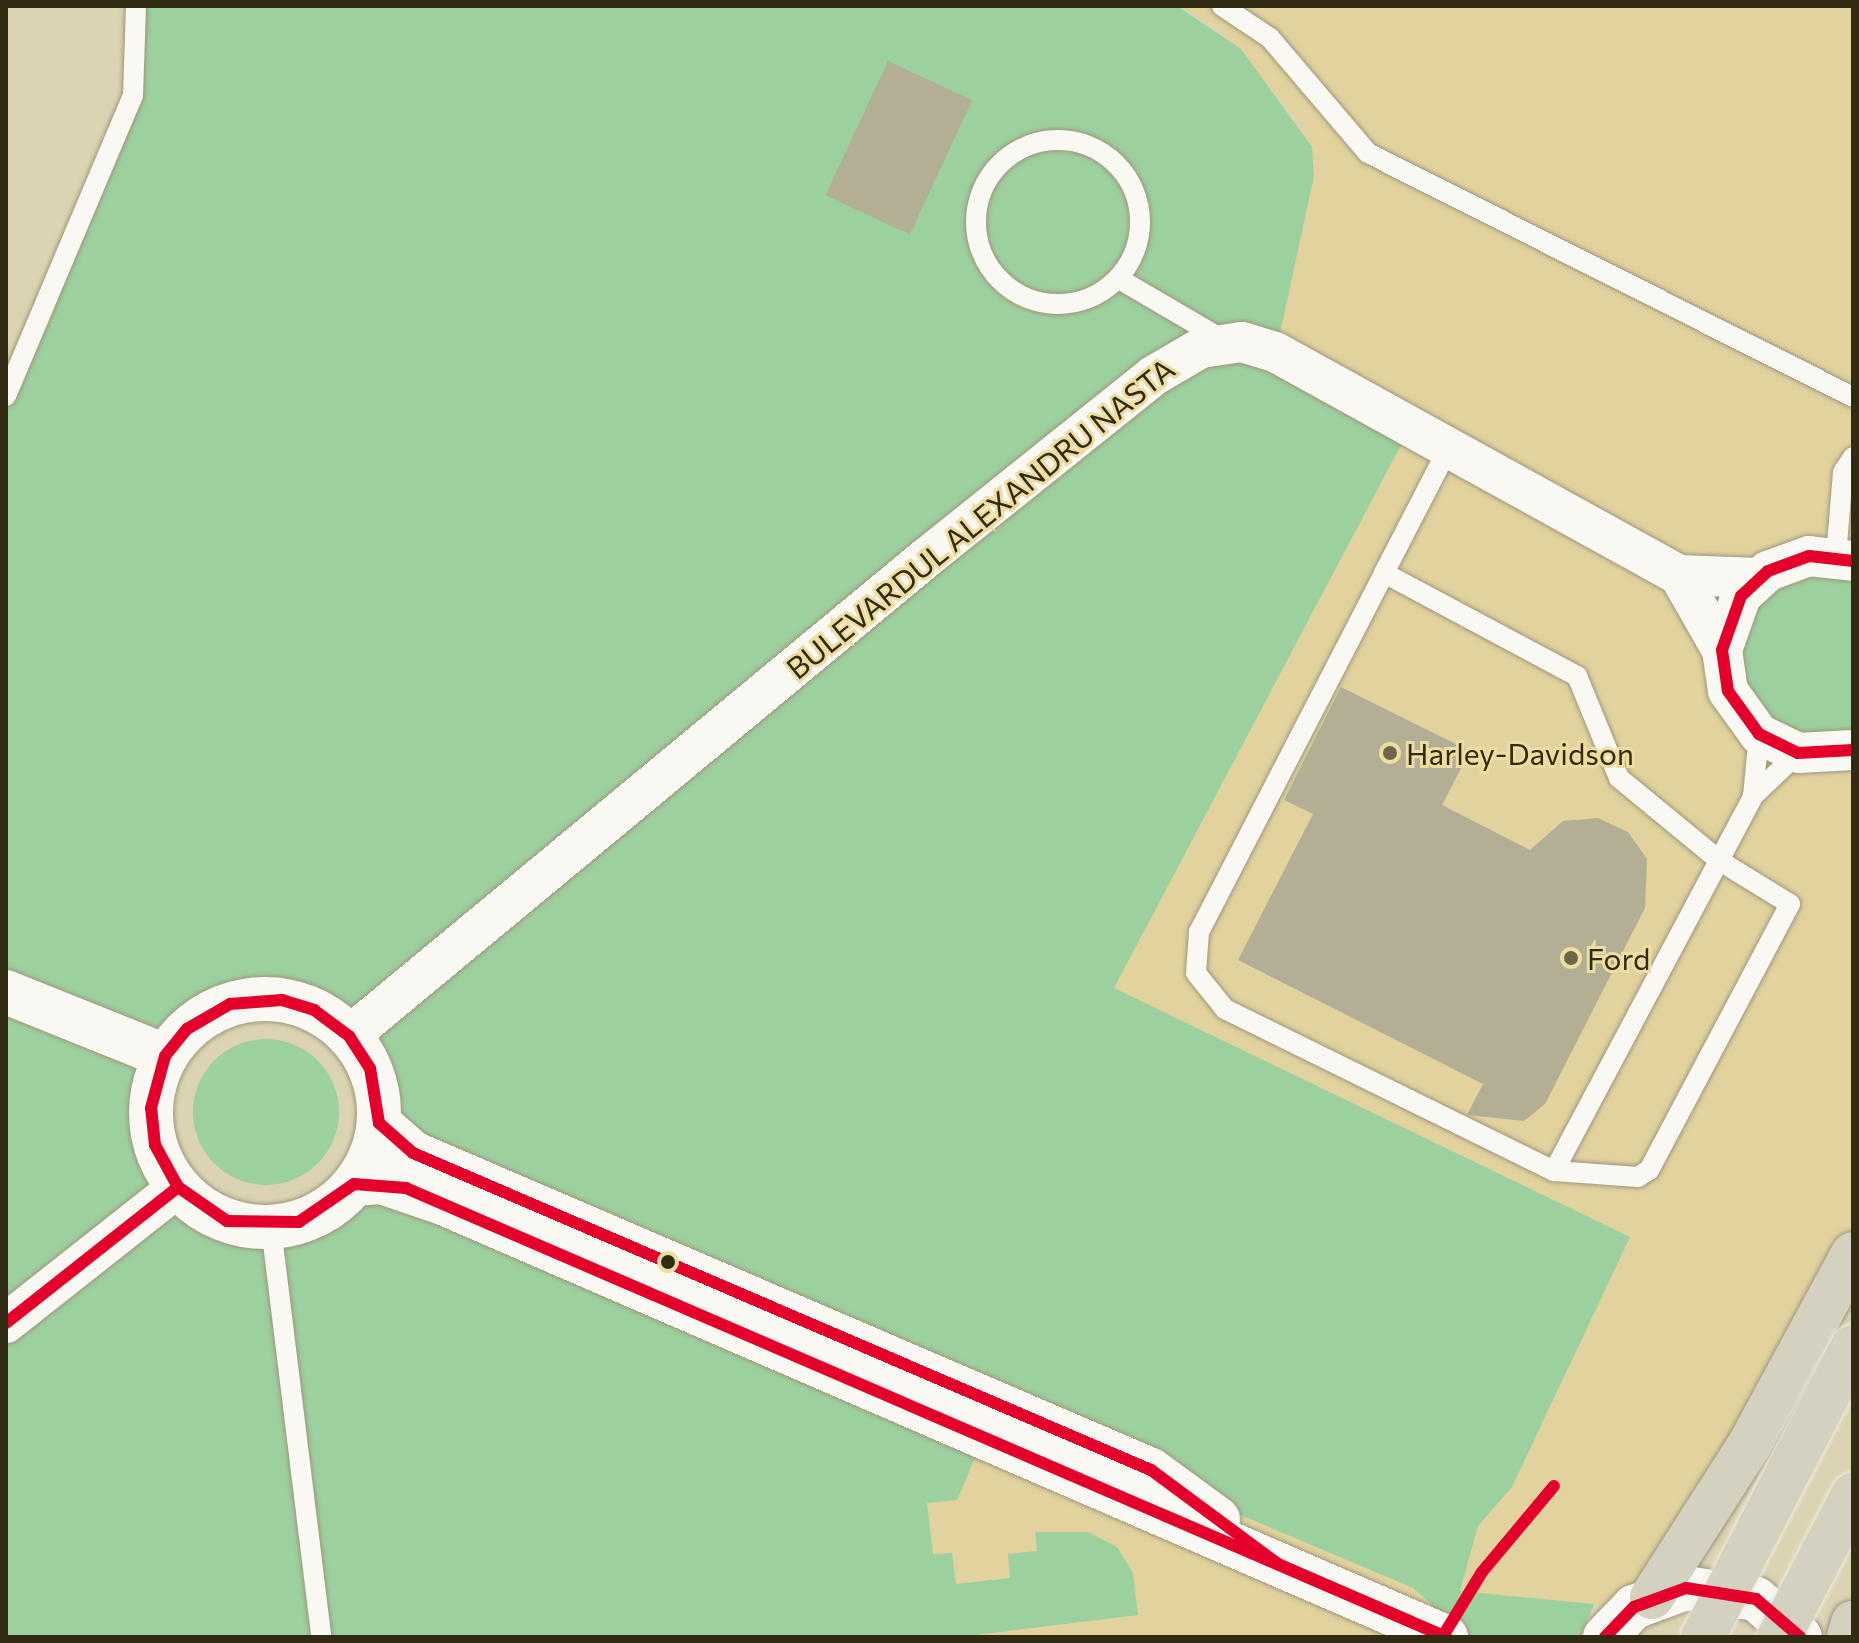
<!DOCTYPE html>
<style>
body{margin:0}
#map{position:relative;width:1859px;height:1643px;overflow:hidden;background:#dcd3b2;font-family:Commissioner,sans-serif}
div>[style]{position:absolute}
.built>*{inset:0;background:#e1d29e}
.green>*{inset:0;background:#9dd09f}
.round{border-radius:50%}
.building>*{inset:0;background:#b2af95;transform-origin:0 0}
.roads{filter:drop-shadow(0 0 2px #9e977d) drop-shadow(0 0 2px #9e977d)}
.service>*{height:20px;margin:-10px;padding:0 10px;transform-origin:10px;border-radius:10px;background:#faf8f3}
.service>.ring{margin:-10px;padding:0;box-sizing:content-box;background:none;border:20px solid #faf8f3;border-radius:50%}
.minor>*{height:40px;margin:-20px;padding:0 20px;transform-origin:20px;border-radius:20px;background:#faf8f3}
.tertiary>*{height:44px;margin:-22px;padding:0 22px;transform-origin:22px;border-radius:22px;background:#faf8f3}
.tertiary>.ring{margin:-22px;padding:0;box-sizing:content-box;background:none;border:44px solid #faf8f3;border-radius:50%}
.trunk>*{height:44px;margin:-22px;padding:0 22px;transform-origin:22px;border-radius:22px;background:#d5d1c1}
.bridges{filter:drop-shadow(0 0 2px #efebdc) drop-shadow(0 0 2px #efebdc)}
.trunk-bridge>*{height:44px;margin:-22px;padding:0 22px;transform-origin:22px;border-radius:22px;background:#d5d1c1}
.bus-1>*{height:12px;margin:-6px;padding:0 6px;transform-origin:6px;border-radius:6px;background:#e4002b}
.dots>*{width:22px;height:22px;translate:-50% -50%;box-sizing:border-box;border:4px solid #eedda0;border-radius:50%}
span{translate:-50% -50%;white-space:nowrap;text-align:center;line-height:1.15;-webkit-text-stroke:6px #eedda0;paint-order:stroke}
.street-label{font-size:30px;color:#322b13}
.poi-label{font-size:30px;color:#322b13}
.left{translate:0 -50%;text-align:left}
.frame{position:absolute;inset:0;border:8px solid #322b13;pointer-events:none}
</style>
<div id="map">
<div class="built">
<i style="clip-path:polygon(1177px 6px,1853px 6px,1853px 1254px,1634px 1607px,1415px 1588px,1468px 1637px,321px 1637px,271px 1227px,299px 1222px,341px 1199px,374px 1148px,378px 1097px,349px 1036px,1275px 352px,1314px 176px,1303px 125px,1218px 27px)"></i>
</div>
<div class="green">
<i style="clip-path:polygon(evenodd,136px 6px,1177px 6px,1241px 49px,1312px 147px,1314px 176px,1276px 352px,1410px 428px,1114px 988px,1630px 1237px,1512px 1487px,1478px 1526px,1460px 1591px,1594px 1604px,1580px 1637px,1468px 1637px,1413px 1588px,995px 1411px,957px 1500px,927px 1503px,933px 1554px,952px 1553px,956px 1584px,1010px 1578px,1008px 1554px,1037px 1551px,1035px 1532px,1088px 1532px,1117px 1547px,1133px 1573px,1138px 1615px,960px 1637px,6px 1637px,6px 396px,133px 96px,136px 6px,250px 1000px,282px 1000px,334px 1022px,370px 1068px,378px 1097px,374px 1148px,341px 1199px,299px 1222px,271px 1227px,227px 1221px,178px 1187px,155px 1145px,151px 1108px,166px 1056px,187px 1029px,250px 1000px)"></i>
<i style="clip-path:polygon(1853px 561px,1853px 750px,1845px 753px,1736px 708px,1741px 596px)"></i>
<i class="round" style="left:193px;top:1039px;width:146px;height:146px"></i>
</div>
<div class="building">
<i style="left:888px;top:61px;width:93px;height:148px;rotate:25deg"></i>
<i style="clip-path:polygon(1341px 687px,1470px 751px,1442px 805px,1530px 850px,1563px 821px,1598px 818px,1628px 832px,1647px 859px,1645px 908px,1545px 1104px,1524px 1121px,1467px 1115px,1483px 1084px,1238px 960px,1313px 814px,1284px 800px)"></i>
</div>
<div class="roads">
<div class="service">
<i style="left:1222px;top:6px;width:58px;rotate:33.7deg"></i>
<i style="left:1270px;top:38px;width:151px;rotate:49.6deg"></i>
<i style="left:1368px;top:153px;width:543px;rotate:26.71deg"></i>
<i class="ring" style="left:976px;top:140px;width:144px;height:144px"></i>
<i style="left:1119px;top:279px;width:123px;rotate:30.3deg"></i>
<i style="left:6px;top:396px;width:326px;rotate:-67.1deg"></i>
<i style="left:133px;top:96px;width:90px;rotate:-88.1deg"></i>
<i style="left:1836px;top:556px;width:84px;rotate:-85.2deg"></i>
<i style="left:1843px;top:472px;width:18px;rotate:-56deg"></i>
<i style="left:1384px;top:573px;width:219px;rotate:28.1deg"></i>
<i style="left:1577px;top:676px;width:110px;rotate:67.6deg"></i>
<i style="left:1619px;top:778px;width:131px;rotate:39.4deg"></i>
<i style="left:1720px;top:861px;width:82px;rotate:31.6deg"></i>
<i style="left:1790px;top:904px;width:301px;rotate:117.9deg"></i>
<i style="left:1649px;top:1170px;width:13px;rotate:148deg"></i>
<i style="left:1638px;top:1177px;width:84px;rotate:-175.9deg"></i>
<i style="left:1554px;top:1171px;width:367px;rotate:-153.8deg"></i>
<i style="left:1225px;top:1009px;width:46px;rotate:-128.9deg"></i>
<i style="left:1196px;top:973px;width:41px;rotate:-85.8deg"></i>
<i style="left:1199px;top:932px;width:404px;rotate:-62.7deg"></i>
<i style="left:1384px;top:573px;width:140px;rotate:-62.7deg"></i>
<i style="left:1753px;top:796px;width:62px;rotate:-84.5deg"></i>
<i style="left:1554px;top:1171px;width:425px;rotate:-62deg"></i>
<i style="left:1753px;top:796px;width:62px;rotate:-43.7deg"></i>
<i style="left:271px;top:1227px;width:413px;rotate:83deg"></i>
</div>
<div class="minor">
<i style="left:1853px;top:561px;width:44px;rotate:-173.5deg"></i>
<i style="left:1809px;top:556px;width:44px;rotate:159.9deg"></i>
<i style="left:1768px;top:571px;width:37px;rotate:137deg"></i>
<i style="left:1741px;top:596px;width:57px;rotate:109.4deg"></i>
<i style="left:1722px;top:650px;width:41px;rotate:81.7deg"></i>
<i style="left:1728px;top:691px;width:53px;rotate:54.2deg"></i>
<i style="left:1759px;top:734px;width:43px;rotate:26deg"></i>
<i style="left:1798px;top:753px;width:55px;rotate:-3.1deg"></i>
<i style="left:1679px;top:575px;width:86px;rotate:60.2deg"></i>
<i style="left:349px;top:1036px;width:749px;rotate:-39.64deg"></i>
<i style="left:926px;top:558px;width:291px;rotate:-38.7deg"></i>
<i style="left:1153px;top:376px;width:56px;rotate:-30.3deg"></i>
<i style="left:1201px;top:348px;width:41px;rotate:-8.3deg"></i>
<i style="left:1242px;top:342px;width:34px;rotate:17deg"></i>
<i style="left:1275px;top:352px;width:461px;rotate:28.9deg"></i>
<i style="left:1679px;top:575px;width:80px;rotate:2.1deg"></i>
<i style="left:6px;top:1323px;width:219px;rotate:-38.3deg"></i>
</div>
<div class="tertiary">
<i style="left:6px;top:992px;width:171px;rotate:21.9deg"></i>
<i class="ring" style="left:151px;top:999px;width:184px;height:184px"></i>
<i style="left:379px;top:1123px;width:45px;rotate:41.4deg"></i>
<i style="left:413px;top:1153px;width:803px;rotate:23.25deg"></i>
<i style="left:1151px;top:1470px;width:83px;rotate:36.2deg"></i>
<i style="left:354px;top:1184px;width:27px;rotate:-4deg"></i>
<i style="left:381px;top:1182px;width:65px;rotate:18.7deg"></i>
<i style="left:443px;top:1203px;width:1093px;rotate:23.4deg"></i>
<i style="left:1605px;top:1637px;width:42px;rotate:-46deg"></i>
<i style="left:1634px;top:1607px;width:55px;rotate:-20.1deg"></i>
<i style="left:1686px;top:1588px;width:71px;rotate:8.9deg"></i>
<i style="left:1756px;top:1599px;width:58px;rotate:40.8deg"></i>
</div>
<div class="trunk">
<i style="left:1652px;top:1597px;width:184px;rotate:-57.4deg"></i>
<i style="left:1751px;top:1442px;width:214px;rotate:-61.5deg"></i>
<i style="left:1849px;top:1637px;width:15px;rotate:-74deg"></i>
</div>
</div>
<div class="bridges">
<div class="trunk-bridge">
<i style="left:1703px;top:1637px;width:326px;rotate:-62.7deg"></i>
<i style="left:1779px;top:1637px;width:160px;rotate:-62.5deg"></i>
</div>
</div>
<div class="bus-1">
<i style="left:1853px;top:561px;width:44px;rotate:-173.5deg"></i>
<i style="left:1809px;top:556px;width:44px;rotate:159.9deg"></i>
<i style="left:1768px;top:571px;width:37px;rotate:137deg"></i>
<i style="left:1741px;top:596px;width:57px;rotate:109.4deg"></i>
<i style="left:1722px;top:650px;width:41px;rotate:81.7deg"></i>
<i style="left:1728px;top:691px;width:53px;rotate:54.2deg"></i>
<i style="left:1759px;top:734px;width:43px;rotate:26deg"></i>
<i style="left:1798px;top:753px;width:55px;rotate:-3.1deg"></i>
<i style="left:282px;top:1000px;width:34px;rotate:17deg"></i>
<i style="left:314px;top:1010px;width:44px;rotate:36.6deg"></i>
<i style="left:349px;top:1036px;width:38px;rotate:57deg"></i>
<i style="left:370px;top:1068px;width:56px;rotate:80.7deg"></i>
<i style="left:379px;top:1123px;width:45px;rotate:41.4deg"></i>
<i style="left:413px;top:1153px;width:803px;rotate:23.25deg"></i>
<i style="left:1151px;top:1470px;width:158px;rotate:36.5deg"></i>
<i style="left:1278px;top:1564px;width:183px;rotate:23.5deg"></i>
<i style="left:1446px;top:1637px;width:1133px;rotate:-156.65deg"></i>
<i style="left:406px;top:1188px;width:52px;rotate:-175.6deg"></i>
<i style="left:354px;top:1184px;width:67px;rotate:145.4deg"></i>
<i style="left:299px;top:1222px;width:72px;rotate:-179.2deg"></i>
<i style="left:227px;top:1221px;width:60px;rotate:-145.2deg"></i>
<i style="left:178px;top:1187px;width:48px;rotate:-118.7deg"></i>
<i style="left:155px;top:1145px;width:37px;rotate:-96deg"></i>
<i style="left:151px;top:1108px;width:54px;rotate:-74.9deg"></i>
<i style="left:165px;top:1056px;width:35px;rotate:-51deg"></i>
<i style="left:187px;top:1029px;width:50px;rotate:-30.2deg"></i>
<i style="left:230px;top:1004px;width:52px;rotate:-4.4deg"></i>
<i style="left:6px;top:1323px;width:219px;rotate:-38.3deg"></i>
<i style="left:1443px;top:1636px;width:75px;rotate:-58.6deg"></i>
<i style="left:1482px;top:1572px;width:112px;rotate:-50.1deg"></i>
<i style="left:1605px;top:1637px;width:42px;rotate:-46deg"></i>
<i style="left:1634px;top:1607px;width:55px;rotate:-20.1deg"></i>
<i style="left:1686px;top:1588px;width:71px;rotate:8.9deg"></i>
<i style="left:1756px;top:1599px;width:58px;rotate:40.8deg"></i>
</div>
<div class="dots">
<i style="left:1390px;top:753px;background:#6e664b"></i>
<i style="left:1571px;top:958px;background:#6e664b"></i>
<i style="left:668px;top:1262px;background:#322b13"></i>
</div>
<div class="street-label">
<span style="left:980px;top:518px;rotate:-39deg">BULEVARDUL ALEXANDRU NASTA</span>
</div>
<div class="poi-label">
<span class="left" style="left:1406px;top:753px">Harley-Davidson</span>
<span class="left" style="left:1587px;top:958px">Ford</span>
</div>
<div class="frame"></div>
</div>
